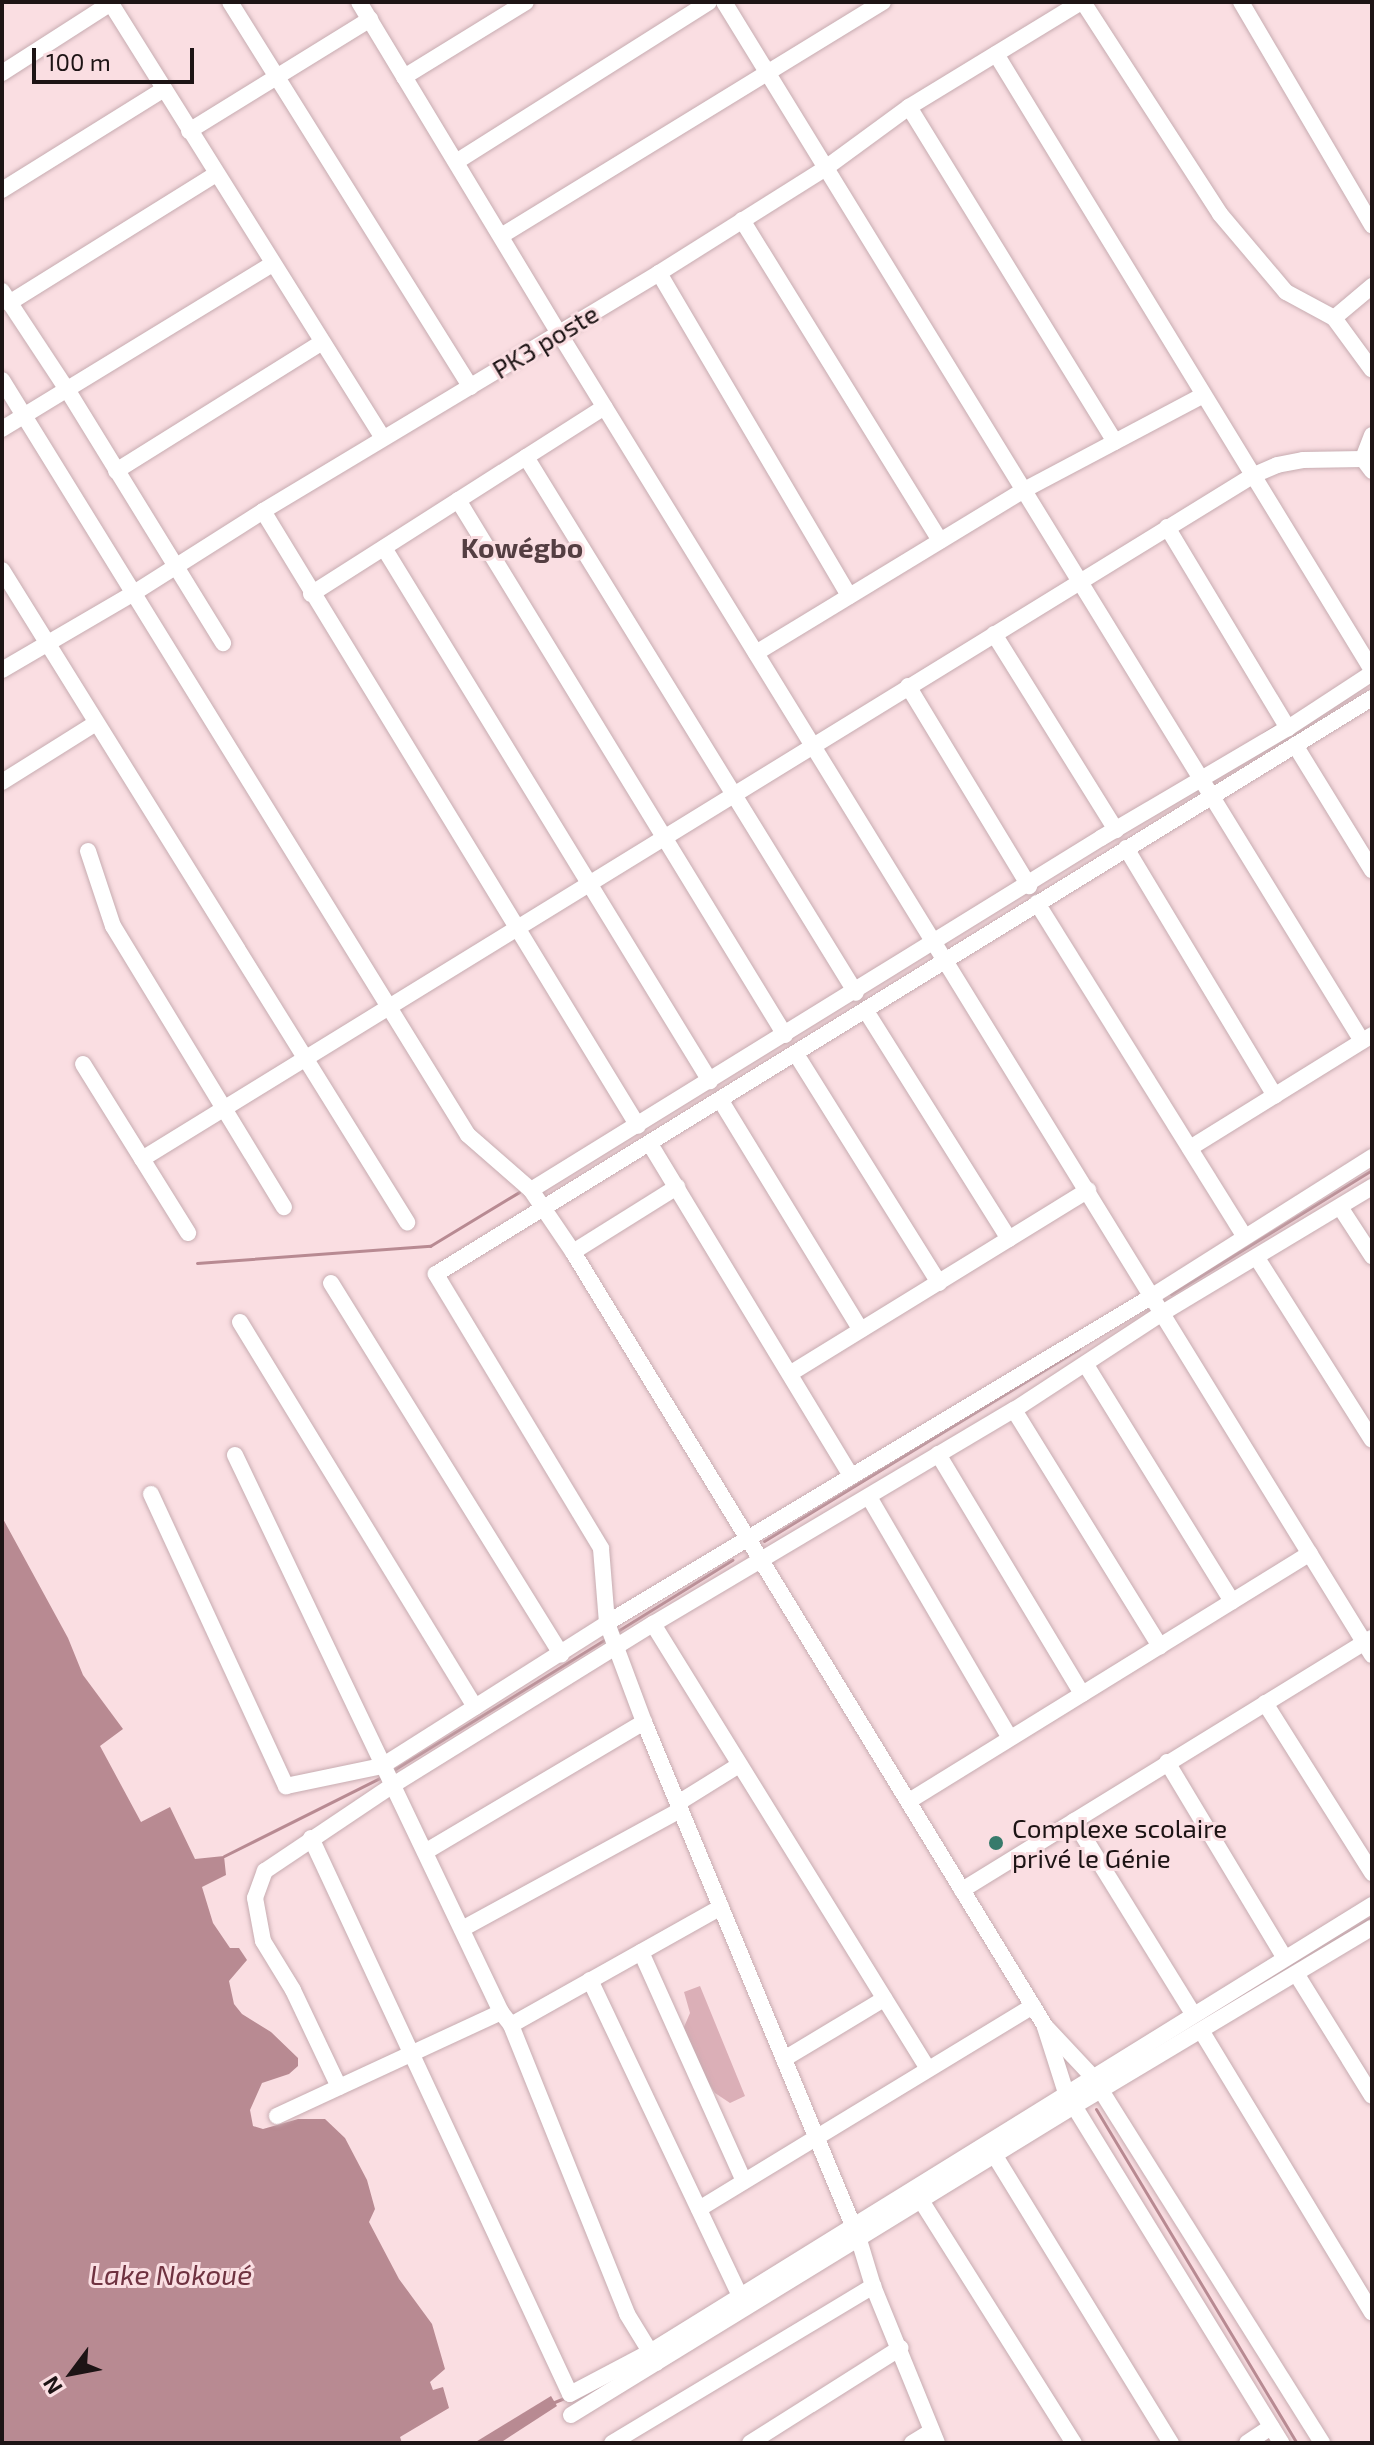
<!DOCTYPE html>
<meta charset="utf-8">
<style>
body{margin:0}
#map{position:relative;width:1374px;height:2445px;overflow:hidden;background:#fadee2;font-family:"Exo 2",sans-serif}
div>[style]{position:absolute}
.green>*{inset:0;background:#dbafb7}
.water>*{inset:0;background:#b88a92}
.stream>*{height:3px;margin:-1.5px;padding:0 1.5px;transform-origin:1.5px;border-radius:1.5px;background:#b88a92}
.roads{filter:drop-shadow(0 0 2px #c7acb1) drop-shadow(0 0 2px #c7acb1)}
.minor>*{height:16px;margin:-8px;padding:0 8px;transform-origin:8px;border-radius:8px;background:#fff}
.dots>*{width:22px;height:22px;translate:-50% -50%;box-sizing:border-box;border:4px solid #fadee2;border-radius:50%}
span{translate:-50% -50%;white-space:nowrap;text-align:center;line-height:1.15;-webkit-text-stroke:6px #fadee2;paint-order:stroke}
.street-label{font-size:26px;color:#1d1415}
.poi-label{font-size:26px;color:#1d1415}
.left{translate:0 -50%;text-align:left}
.neighbourhood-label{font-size:28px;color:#543e42;font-weight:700}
.water-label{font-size:28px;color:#6f3240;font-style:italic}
.frame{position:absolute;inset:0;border:4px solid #1d1415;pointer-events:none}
.north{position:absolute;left:32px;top:2333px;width:80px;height:80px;-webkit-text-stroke:6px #fadee2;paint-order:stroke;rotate:238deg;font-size:22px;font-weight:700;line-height:32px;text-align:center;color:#1d1415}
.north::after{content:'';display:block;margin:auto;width:28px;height:36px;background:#1d1415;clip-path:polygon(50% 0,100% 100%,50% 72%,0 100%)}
.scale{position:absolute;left:32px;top:48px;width:162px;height:36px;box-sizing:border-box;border:4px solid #1d1415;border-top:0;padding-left:10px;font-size:24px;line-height:28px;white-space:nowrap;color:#1d1415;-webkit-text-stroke:6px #fadee2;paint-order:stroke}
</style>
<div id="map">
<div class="green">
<i style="clip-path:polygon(700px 1986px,745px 2096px,730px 2103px,715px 2093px,705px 2078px,686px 2035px,684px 2027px,690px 2013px,684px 1992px)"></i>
</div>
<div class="water">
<i style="clip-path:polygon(2px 1517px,68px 1638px,83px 1675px,123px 1729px,100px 1746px,141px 1822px,170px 1807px,195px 1859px,224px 1856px,226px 1875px,202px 1887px,213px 1923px,230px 1948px,239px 1948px,247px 1960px,229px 1981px,234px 2004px,242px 2014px,271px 2032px,298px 2058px,298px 2066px,289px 2074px,262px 2083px,250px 2110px,253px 2126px,263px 2129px,298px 2119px,325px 2119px,345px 2138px,367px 2180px,375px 2209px,369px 2222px,399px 2279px,432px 2324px,445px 2369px,430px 2382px,433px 2390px,443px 2387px,449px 2408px,400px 2437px,402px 2443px,2px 2443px)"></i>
<i style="clip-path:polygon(551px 2396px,557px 2406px,500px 2443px,474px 2443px)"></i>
</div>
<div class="stream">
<i style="left:1263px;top:734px;width:20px;rotate:-33deg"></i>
<i style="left:197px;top:1263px;width:234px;rotate:-4.2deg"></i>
<i style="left:430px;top:1246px;width:104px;rotate:-31.2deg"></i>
<i style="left:1171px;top:1294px;width:236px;rotate:-31.7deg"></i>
<i style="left:764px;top:1541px;width:369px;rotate:-31.4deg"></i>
<i style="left:616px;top:1632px;width:137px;rotate:-31.8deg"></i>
<i style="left:392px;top:1771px;width:253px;rotate:-31.7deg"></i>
<i style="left:224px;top:1856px;width:174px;rotate:-26.6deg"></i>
<i style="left:1307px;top:1958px;width:77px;rotate:-32.2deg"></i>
<i style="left:1096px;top:2109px;width:390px;rotate:59deg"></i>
<i style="left:552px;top:2403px;width:16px;rotate:-22deg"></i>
</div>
<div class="roads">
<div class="minor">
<i style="left:110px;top:2px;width:514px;rotate:57.95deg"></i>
<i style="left:230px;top:2px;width:454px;rotate:58deg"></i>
<i style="left:359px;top:2px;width:387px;rotate:58.9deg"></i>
<i style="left:559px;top:333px;width:1552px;rotate:58.41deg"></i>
<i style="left:724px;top:2px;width:1219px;rotate:58.45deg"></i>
<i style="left:1083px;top:2px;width:252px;rotate:57.1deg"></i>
<i style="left:1220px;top:214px;width:102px;rotate:49.8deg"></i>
<i style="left:1286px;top:292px;width:55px;rotate:28.4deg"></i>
<i style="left:1334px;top:318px;width:64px;rotate:53.8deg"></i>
<i style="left:1241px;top:2px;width:259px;rotate:59.6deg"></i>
<i style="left:996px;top:54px;width:722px;rotate:58.6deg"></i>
<i style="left:2px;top:73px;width:130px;rotate:-32.7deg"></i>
<i style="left:404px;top:77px;width:143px;rotate:-31.6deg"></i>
<i style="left:909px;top:107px;width:393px;rotate:58.4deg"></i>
<i style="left:189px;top:131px;width:213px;rotate:-31.7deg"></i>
<i style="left:456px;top:162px;width:299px;rotate:-32.3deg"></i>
<i style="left:2px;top:190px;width:191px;rotate:-31.9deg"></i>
<i style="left:742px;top:220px;width:377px;rotate:58.3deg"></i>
<i style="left:501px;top:236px;width:448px;rotate:-31.5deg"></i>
<i style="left:659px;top:273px;width:375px;rotate:59.5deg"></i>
<i style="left:2px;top:291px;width:120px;rotate:56.6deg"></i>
<i style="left:68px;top:391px;width:296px;rotate:58.4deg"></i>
<i style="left:9px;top:303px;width:244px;rotate:-31.9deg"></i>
<i style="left:1334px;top:318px;width:50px;rotate:-40.1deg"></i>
<i style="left:2px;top:380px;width:887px;rotate:58.32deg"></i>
<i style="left:468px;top:1135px;width:84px;rotate:41.1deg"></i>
<i style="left:531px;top:1190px;width:75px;rotate:55.9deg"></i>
<i style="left:573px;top:1252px;width:907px;rotate:58.62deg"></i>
<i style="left:1045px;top:2026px;width:69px;rotate:46.8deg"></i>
<i style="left:1092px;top:2076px;width:433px;rotate:57.9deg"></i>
<i style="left:2px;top:429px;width:316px;rotate:-31.4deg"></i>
<i style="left:1372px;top:435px;width:26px;rotate:111deg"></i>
<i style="left:1363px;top:459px;width:15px;rotate:53deg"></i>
<i style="left:526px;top:457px;width:629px;rotate:58.38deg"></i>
<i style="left:116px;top:471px;width:242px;rotate:-32deg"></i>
<i style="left:458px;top:500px;width:627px;rotate:58.57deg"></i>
<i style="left:263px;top:511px;width:720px;rotate:58.63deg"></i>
<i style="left:1167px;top:527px;width:235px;rotate:59deg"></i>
<i style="left:384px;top:548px;width:625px;rotate:58.55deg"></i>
<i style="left:2px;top:570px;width:768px;rotate:58.15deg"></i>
<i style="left:311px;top:594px;width:348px;rotate:-32.5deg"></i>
<i style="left:994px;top:634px;width:231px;rotate:58.1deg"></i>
<i style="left:756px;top:653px;width:316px;rotate:-31.3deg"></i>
<i style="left:1026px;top:489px;width:199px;rotate:-27.9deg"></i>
<i style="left:2px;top:670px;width:153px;rotate:-30.3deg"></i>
<i style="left:134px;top:593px;width:153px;rotate:-32.4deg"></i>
<i style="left:263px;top:511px;width:462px;rotate:-31deg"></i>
<i style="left:659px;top:273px;width:199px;rotate:-32.2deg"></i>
<i style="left:827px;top:167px;width:102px;rotate:-36.2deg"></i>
<i style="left:909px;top:107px;width:202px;rotate:-31.4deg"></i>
<i style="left:908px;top:686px;width:234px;rotate:58.8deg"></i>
<i style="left:1295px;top:745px;width:147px;rotate:58.4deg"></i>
<i style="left:2px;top:782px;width:111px;rotate:-32.1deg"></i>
<i style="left:1126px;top:848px;width:289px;rotate:59deg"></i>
<i style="left:88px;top:851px;width:79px;rotate:71.6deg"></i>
<i style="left:113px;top:926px;width:329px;rotate:58.7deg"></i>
<i style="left:1037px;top:903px;width:391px;rotate:58.1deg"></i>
<i style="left:866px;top:1011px;width:269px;rotate:57.9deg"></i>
<i style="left:796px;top:1054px;width:270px;rotate:58deg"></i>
<i style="left:83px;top:1064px;width:199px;rotate:58.1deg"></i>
<i style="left:721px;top:1101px;width:268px;rotate:58.6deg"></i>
<i style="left:650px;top:1144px;width:386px;rotate:58.8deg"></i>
<i style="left:1190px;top:1148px;width:214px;rotate:-31.8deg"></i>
<i style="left:142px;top:1159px;width:1306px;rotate:-31.6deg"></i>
<i style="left:1254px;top:475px;width:25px;rotate:-23deg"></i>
<i style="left:1277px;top:465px;width:26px;rotate:-11deg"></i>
<i style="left:1303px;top:460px;width:60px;rotate:-1deg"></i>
<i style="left:531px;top:1190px;width:670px;rotate:-31.7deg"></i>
<i style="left:1101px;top:838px;width:217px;rotate:-30.5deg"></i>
<i style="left:1288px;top:728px;width:100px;rotate:-33.2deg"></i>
<i style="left:1340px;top:1207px;width:59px;rotate:56.9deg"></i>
<i style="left:573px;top:1252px;width:123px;rotate:-32deg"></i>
<i style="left:1257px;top:1258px;width:215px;rotate:57.7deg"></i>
<i style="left:331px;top:1283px;width:437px;rotate:58.2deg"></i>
<i style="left:240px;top:1322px;width:451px;rotate:58.6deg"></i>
<i style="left:1086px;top:1365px;width:278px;rotate:58.3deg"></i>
<i style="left:791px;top:1373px;width:349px;rotate:-31.6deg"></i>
<i style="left:1014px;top:1410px;width:278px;rotate:58.3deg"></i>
<i style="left:938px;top:1454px;width:280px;rotate:59deg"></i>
<i style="left:235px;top:1455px;width:617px;rotate:64.47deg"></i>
<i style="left:501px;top:2012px;width:16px;rotate:52deg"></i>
<i style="left:511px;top:2025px;width:311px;rotate:68.1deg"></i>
<i style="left:627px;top:2314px;width:57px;rotate:58.5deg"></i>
<i style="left:151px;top:1494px;width:322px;rotate:65.2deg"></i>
<i style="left:286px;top:1786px;width:98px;rotate:-11.8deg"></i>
<i style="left:382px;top:1766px;width:267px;rotate:-32.4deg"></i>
<i style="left:607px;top:1623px;width:638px;rotate:-30.95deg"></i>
<i style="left:1154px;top:1295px;width:258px;rotate:-32.3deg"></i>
<i style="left:869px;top:1497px;width:279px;rotate:59.7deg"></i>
<i style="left:653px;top:1624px;width:523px;rotate:58.28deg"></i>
<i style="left:1265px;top:1703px;width:201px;rotate:57.8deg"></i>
<i style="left:1167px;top:1762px;width:229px;rotate:59deg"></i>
<i style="left:909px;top:1801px;width:471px;rotate:-31.7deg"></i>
<i style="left:678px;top:1803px;width:72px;rotate:-31.9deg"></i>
<i style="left:1074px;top:1821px;width:227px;rotate:58.3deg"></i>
<i style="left:311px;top:1838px;width:613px;rotate:65.02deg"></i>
<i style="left:570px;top:2394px;width:90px;rotate:-27.7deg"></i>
<i style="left:650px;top:2352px;width:849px;rotate:-31.76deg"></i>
<i style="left:425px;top:1852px;width:255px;rotate:-30.7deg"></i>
<i style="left:962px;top:1890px;width:481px;rotate:-31.6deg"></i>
<i style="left:462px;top:1929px;width:248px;rotate:-28.6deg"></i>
<i style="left:641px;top:1952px;width:251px;rotate:65.8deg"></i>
<i style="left:1297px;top:1975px;width:142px;rotate:58.2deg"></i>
<i style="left:590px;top:1980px;width:348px;rotate:64.6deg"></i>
<i style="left:511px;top:2025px;width:241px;rotate:-29.3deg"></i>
<i style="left:1045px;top:2027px;width:69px;rotate:72.3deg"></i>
<i style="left:1066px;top:2093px;width:411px;rotate:58.4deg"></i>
<i style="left:1202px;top:2032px;width:328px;rotate:58.8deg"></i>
<i style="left:784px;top:2059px;width:117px;rotate:-31deg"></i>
<i style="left:339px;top:2087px;width:107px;rotate:-115.4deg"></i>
<i style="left:293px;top:1990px;width:57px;rotate:-121.5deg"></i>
<i style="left:263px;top:1941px;width:44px;rotate:-100.5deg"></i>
<i style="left:255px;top:1898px;width:29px;rotate:-70deg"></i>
<i style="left:265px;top:1871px;width:154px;rotate:-33.9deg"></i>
<i style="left:393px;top:1785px;width:306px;rotate:-31.8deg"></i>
<i style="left:653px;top:1624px;width:420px;rotate:-30.7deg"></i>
<i style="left:1014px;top:1410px;width:179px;rotate:-33.2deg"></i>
<i style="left:1164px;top:1312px;width:243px;rotate:-31deg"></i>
<i style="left:277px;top:2116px;width:247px;rotate:-24.9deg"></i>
<i style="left:995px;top:2156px;width:337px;rotate:58.5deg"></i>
<i style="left:922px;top:2202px;width:285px;rotate:57.8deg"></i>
<i style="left:699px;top:2209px;width:391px;rotate:-31.3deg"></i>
<i style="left:571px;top:2415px;width:590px;rotate:-31.56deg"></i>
<i style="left:1074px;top:2106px;width:347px;rotate:-30.9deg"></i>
<i style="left:612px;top:2443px;width:305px;rotate:-31deg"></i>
<i style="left:750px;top:2443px;width:178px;rotate:-32.3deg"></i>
<i style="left:912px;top:2443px;width:23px;rotate:-31deg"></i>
<i style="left:937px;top:2443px;width:170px;rotate:-112.2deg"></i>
<i style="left:873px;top:2286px;width:48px;rotate:-106.9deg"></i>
<i style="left:859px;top:2240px;width:561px;rotate:-112.54deg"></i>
<i style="left:644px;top:1722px;width:106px;rotate:-110.5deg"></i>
<i style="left:607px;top:1623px;width:75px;rotate:-94.6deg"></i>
<i style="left:601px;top:1548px;width:320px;rotate:-121.1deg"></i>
<i style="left:436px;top:1274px;width:1099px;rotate:-31.61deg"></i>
<i style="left:1247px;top:2443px;width:29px;rotate:-34deg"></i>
</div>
</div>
<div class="dots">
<i style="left:996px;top:1843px;background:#377a6b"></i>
</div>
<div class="street-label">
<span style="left:545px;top:341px;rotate:-31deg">PK3 poste</span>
</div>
<div class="poi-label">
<span class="left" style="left:1012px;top:1843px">Complexe scolaire<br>privé le Génie</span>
</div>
<div class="neighbourhood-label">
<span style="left:522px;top:547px">Kowégbo</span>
</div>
<div class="water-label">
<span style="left:171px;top:2274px">Lake Nokoué</span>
</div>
<div class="frame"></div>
<div class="north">N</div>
<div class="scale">100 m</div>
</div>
